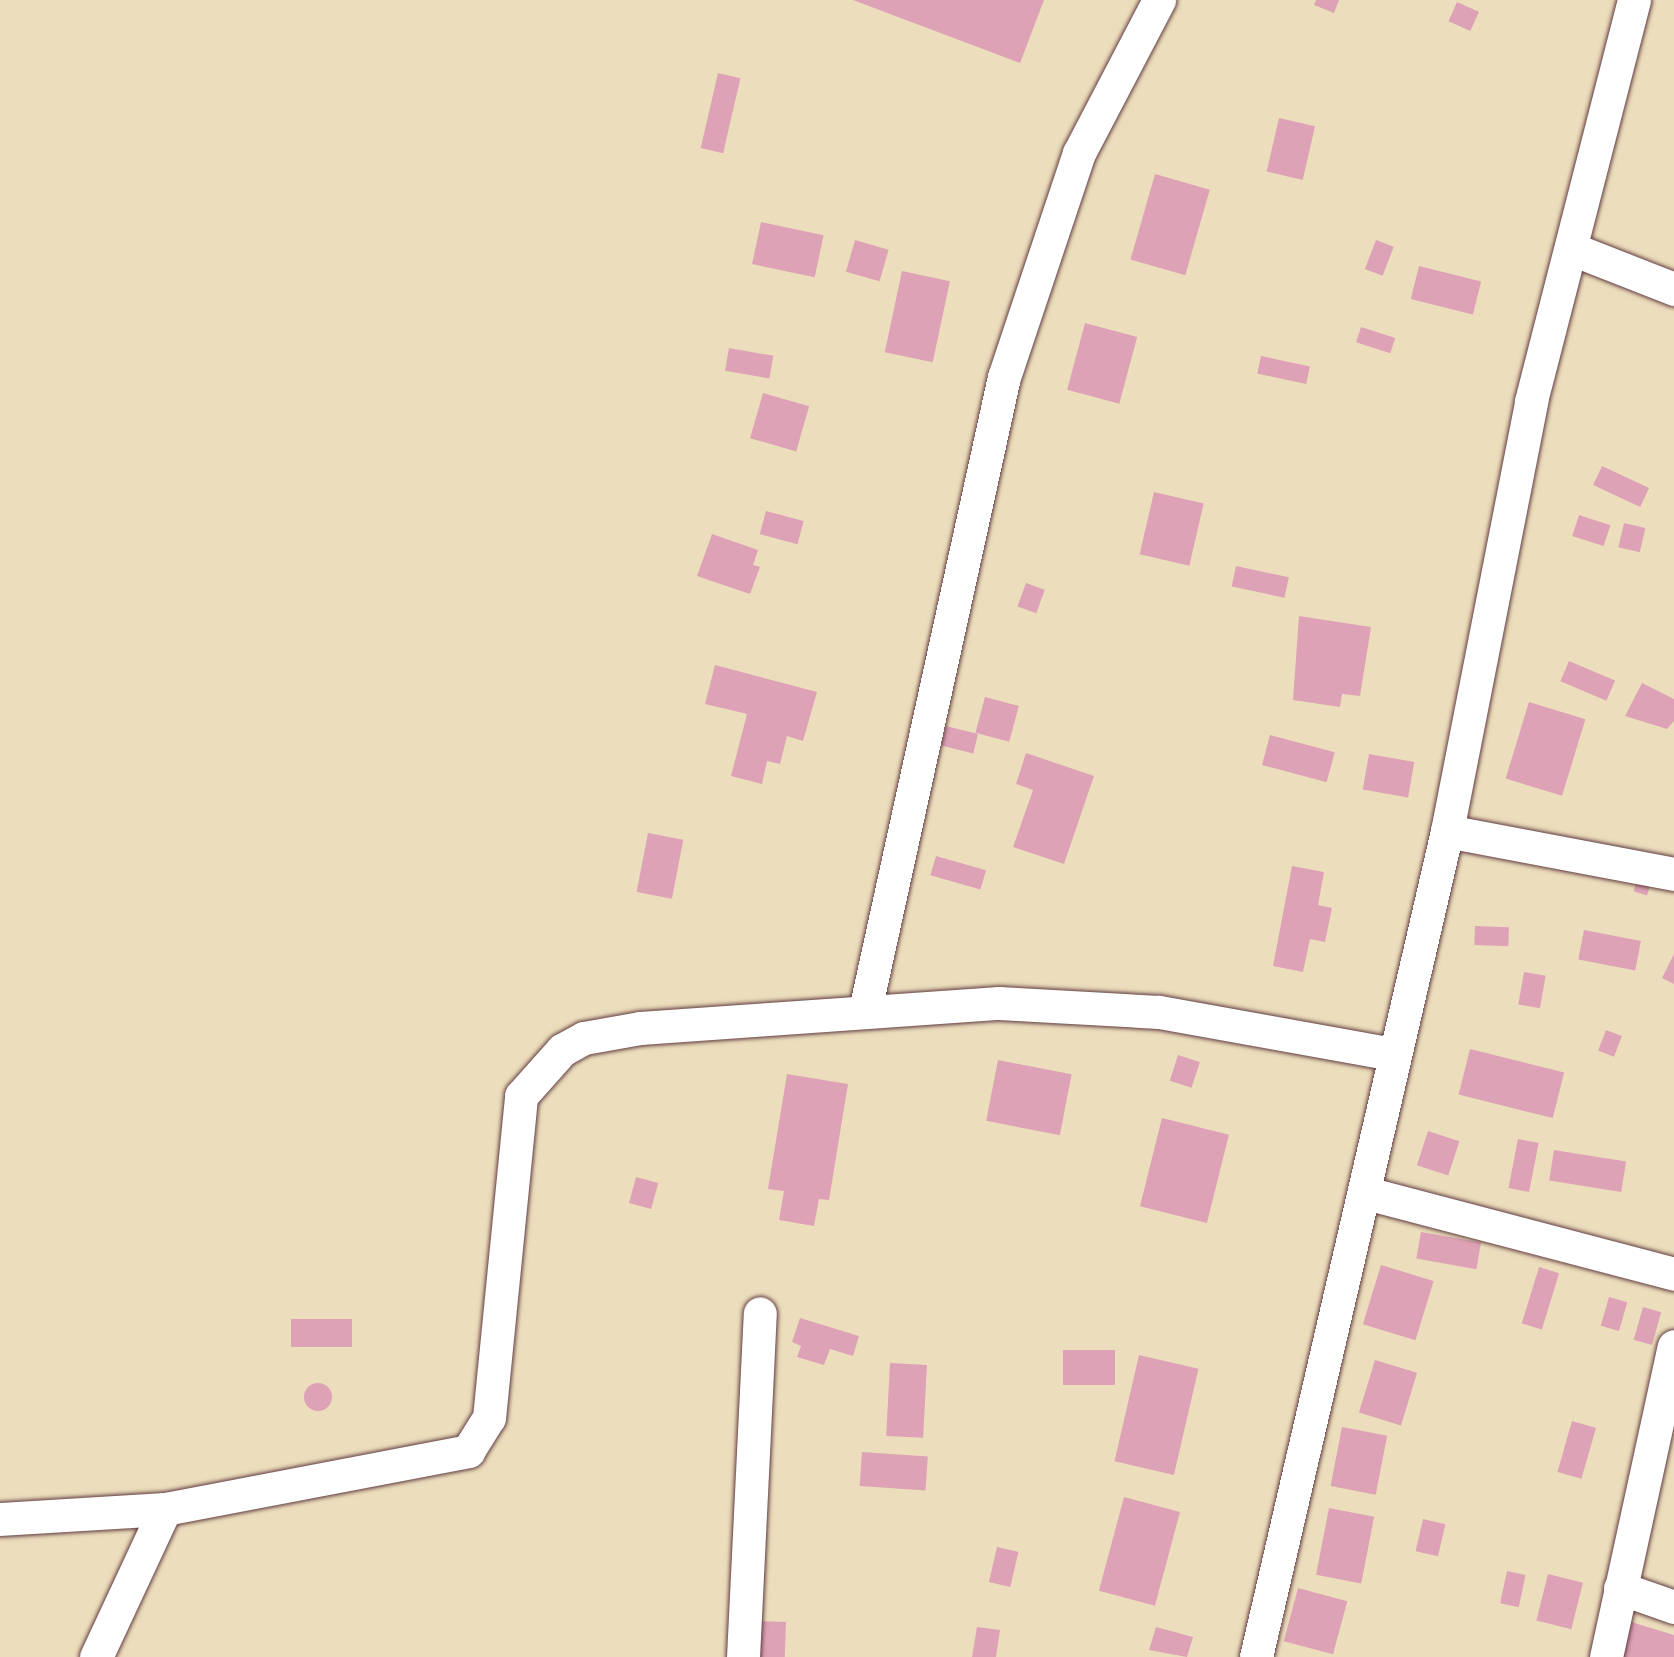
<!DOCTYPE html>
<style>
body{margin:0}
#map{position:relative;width:1674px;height:1657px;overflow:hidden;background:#ecdebc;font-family:"Gentium Book Plus",serif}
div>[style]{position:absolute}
.building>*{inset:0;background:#dda2b6;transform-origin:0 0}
.round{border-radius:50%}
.roads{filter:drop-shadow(0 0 2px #623c41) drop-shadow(0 0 2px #623c41)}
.minor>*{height:33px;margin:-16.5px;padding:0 16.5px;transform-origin:16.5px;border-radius:16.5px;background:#fff}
span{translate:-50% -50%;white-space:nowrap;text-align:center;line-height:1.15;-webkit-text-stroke:6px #fbf7ec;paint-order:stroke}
</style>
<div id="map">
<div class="building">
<i style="clip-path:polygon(853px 0,1044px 0,1020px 63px)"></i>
<i style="clip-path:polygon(1316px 0,1339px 0,1334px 13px,1314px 5px)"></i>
<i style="left:1457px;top:2px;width:24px;height:21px;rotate:24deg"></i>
<i style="left:718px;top:73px;width:23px;height:77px;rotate:13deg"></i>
<i style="left:1279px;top:118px;width:37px;height:55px;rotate:13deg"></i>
<i style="left:1155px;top:174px;width:57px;height:89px;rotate:16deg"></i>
<i style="left:761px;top:222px;width:64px;height:43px;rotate:12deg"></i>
<i style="left:855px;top:240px;width:35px;height:33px;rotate:16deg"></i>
<i style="left:1376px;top:240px;width:19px;height:31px;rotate:21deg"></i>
<i style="left:1419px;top:266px;width:64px;height:34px;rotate:14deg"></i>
<i style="left:902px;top:271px;width:49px;height:83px;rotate:12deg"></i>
<i style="left:1085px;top:323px;width:54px;height:69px;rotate:15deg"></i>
<i style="left:1361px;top:327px;width:36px;height:16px;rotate:18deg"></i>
<i style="left:729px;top:348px;width:45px;height:23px;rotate:10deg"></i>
<i style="left:1261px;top:356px;width:50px;height:18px;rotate:12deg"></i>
<i style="left:763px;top:393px;width:48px;height:47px;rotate:16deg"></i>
<i style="left:1602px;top:466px;width:52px;height:21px;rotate:25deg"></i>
<i style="left:1154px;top:492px;width:51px;height:64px;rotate:13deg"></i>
<i style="left:766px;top:511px;width:39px;height:24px;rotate:15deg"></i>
<i style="left:1579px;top:515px;width:33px;height:22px;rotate:18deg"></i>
<i style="left:1624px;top:523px;width:22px;height:25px;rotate:13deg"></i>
<i style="clip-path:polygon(712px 534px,758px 550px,753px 565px,760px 567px,750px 594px,697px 576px)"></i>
<i style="left:1236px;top:566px;width:54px;height:21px;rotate:12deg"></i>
<i style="left:1026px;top:583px;width:20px;height:25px;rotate:20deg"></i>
<i style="clip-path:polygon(1299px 616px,1371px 627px,1360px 696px,1342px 694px,1340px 707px,1293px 700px)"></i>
<i style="left:1569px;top:661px;width:50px;height:22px;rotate:23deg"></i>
<i style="clip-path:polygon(715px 665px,817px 692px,803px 741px,787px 736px,780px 764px,767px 761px,762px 784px,731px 776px,747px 714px,705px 704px)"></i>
<i style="clip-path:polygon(1642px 683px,1674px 699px,1674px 721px,1667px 729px,1625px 716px)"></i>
<i style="left:985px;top:697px;width:35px;height:37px;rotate:15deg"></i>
<i style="left:1529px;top:702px;width:59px;height:80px;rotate:17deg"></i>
<i style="left:946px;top:726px;width:33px;height:20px;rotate:14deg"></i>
<i style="left:1270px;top:735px;width:67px;height:31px;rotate:15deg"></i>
<i style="clip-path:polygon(1026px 753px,1094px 776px,1064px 864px,1013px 847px,1033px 790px,1016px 784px)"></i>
<i style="left:1369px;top:754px;width:46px;height:36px;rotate:10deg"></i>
<i style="left:648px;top:833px;width:36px;height:60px;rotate:11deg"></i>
<i style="left:936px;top:856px;width:52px;height:20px;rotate:16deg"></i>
<i style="clip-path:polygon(1292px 866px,1324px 872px,1318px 905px,1332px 908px,1325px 942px,1310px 939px,1303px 972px,1273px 966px)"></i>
<i style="left:1638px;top:877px;width:14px;height:15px;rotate:17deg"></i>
<i style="left:1475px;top:926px;width:34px;height:19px;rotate:2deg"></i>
<i style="left:1584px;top:930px;width:58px;height:30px;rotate:11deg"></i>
<i style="clip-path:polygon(1674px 954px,1674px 984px,1662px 978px)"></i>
<i style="left:1524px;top:972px;width:22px;height:33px;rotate:10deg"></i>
<i style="left:1606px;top:1030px;width:17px;height:22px;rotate:21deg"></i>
<i style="left:1470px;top:1049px;width:97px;height:47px;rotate:14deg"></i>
<i style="left:1178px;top:1055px;width:23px;height:27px;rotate:18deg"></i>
<i style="left:998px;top:1060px;width:75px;height:62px;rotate:11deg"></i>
<i style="clip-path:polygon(787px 1074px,848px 1084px,829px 1200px,819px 1199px,814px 1226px,779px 1220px,784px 1191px,768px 1189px)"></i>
<i style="left:1162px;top:1118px;width:69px;height:91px;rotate:14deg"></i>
<i style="left:1428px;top:1131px;width:33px;height:36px;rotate:18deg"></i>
<i style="left:1518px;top:1139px;width:21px;height:50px;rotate:11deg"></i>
<i style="left:1554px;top:1150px;width:73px;height:31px;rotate:9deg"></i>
<i style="left:636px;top:1177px;width:23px;height:27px;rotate:15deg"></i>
<i style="left:1421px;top:1232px;width:61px;height:27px;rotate:10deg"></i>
<i style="left:1381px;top:1265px;width:55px;height:62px;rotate:17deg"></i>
<i style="left:1539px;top:1267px;width:21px;height:59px;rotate:17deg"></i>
<i style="left:1609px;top:1297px;width:19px;height:30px;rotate:16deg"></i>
<i style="left:1643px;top:1307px;width:19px;height:34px;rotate:16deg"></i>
<i style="clip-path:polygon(800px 1318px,859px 1336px,853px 1356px,830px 1349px,824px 1365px,797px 1357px,801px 1346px,792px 1342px)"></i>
<i style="left:291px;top:1319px;width:61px;height:28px"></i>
<i style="left:1115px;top:1350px;width:35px;height:52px;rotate:90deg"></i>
<i style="left:1139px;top:1355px;width:61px;height:109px;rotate:13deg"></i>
<i style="left:1375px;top:1360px;width:44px;height:55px;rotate:17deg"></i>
<i style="left:890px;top:1363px;width:37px;height:73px;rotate:3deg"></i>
<i class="round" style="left:304px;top:1383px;width:28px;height:28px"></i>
<i style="left:1572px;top:1421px;width:25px;height:53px;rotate:16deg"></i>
<i style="left:1342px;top:1427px;width:46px;height:60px;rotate:11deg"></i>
<i style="left:862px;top:1452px;width:66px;height:34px;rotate:4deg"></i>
<i style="left:1124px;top:1497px;width:58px;height:97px;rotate:15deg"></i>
<i style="left:1329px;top:1508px;width:46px;height:68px;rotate:11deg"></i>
<i style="left:1423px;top:1519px;width:23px;height:33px;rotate:13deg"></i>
<i style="left:997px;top:1547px;width:22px;height:36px;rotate:13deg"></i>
<i style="left:1507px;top:1571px;width:19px;height:33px;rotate:12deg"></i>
<i style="left:1548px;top:1574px;width:36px;height:48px;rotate:14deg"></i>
<i style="left:1298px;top:1588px;width:51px;height:55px;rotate:15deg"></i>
<i style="left:758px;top:1621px;width:28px;height:36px;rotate:2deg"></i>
<i style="clip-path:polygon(1631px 1622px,1674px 1635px,1674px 1657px,1621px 1657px)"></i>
<i style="clip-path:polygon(977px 1627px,1000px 1630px,996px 1657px,972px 1657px)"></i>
<i style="clip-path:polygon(1156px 1627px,1193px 1637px,1187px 1657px,1149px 1650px)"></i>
</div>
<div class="roads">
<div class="minor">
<i style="left:1572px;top:249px;width:110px;rotate:21.4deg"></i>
<i style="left:1447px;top:831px;width:231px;rotate:10.7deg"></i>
<i style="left:865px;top:1010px;width:648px;rotate:-77.62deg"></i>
<i style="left:1004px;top:377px;width:236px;rotate:-71.5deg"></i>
<i style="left:1079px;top:153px;width:173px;rotate:-62.4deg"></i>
<i style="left:1366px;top:1193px;width:318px;rotate:14.7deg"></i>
<i style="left:0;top:1519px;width:165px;rotate:-3.5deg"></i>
<i style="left:165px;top:1509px;width:309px;rotate:-10.8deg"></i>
<i style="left:468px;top:1451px;width:39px;rotate:-58deg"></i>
<i style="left:489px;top:1418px;width:324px;rotate:-84.3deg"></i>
<i style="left:521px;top:1096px;width:62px;rotate:-48.3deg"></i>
<i style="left:562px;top:1050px;width:25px;rotate:-29deg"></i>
<i style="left:584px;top:1038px;width:57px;rotate:-10.1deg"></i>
<i style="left:640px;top:1028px;width:360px;rotate:-4deg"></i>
<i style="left:999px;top:1003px;width:160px;rotate:3.2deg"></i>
<i style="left:1159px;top:1012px;width:238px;rotate:10.2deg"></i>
<i style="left:1620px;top:1588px;width:57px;rotate:19.4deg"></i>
<i style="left:96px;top:1657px;width:163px;rotate:-65deg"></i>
<i style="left:743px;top:1657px;width:344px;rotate:-87.2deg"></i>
<i style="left:1256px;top:1657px;width:848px;rotate:-76.98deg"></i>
<i style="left:1447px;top:831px;width:438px;rotate:-78.9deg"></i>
<i style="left:1531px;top:401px;width:414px;rotate:-75.6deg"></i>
<i style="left:1606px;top:1657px;width:318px;rotate:-77.7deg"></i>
</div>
</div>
</div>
